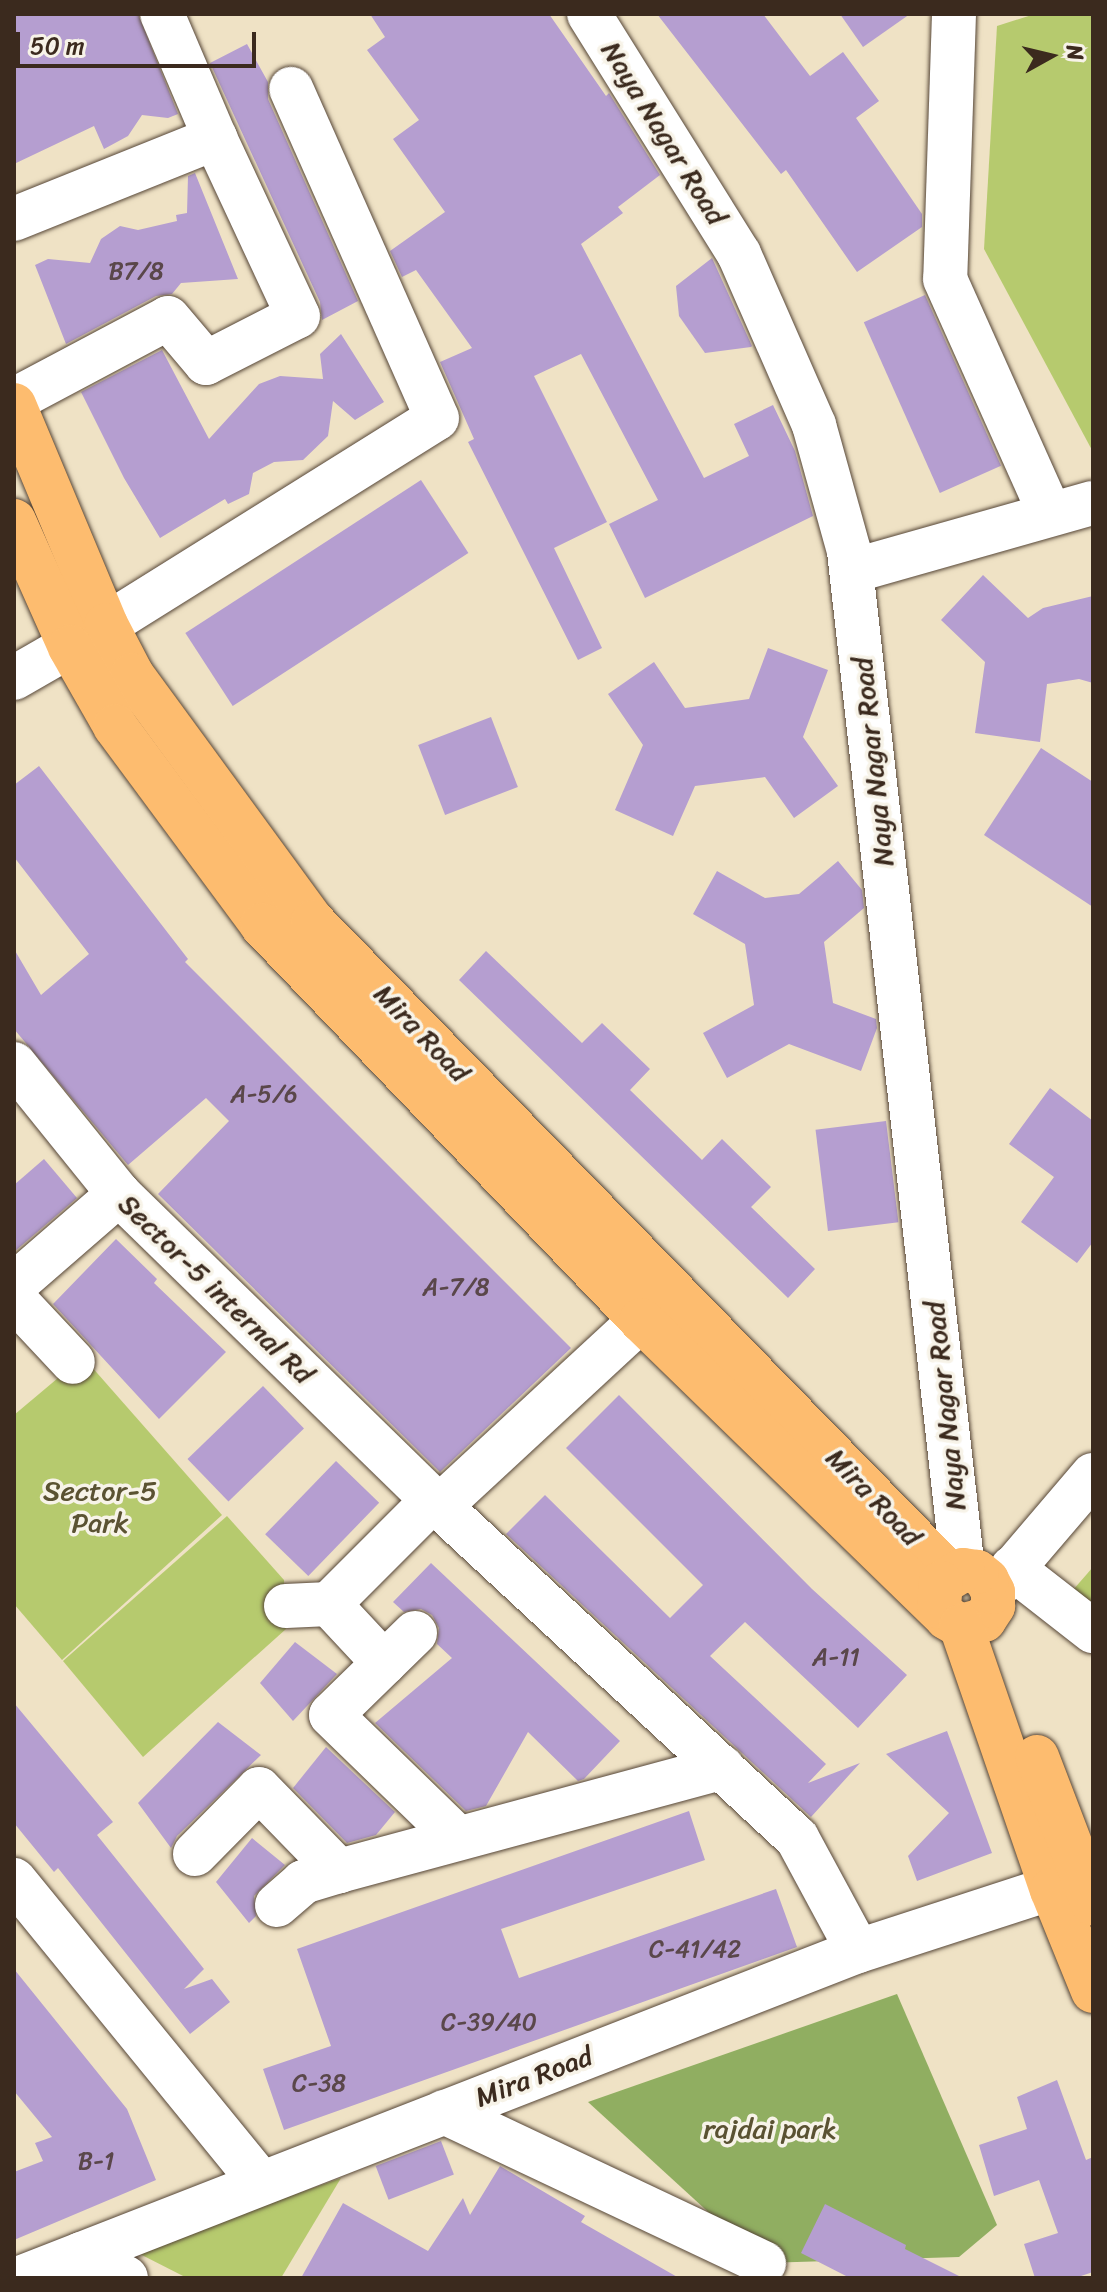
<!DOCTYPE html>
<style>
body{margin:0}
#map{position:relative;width:1107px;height:2292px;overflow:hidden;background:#efe2c5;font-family:Sriracha,sans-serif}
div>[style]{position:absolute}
.green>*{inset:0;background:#b6ca6e}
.forest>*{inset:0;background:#90ae61}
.building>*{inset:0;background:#b59ed0;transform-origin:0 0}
.roads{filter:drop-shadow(0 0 2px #564637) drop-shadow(0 0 2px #564637)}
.minor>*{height:44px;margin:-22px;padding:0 22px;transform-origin:22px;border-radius:22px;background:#fff}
.major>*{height:44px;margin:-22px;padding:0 22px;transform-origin:22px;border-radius:22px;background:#fdbc6f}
span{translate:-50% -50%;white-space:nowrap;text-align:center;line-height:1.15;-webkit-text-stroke:7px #f7f3e8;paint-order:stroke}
.number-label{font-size:24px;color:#5a474a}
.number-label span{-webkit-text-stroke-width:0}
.street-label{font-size:28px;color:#3b2a1e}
.park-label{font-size:28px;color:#5a5232}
.frame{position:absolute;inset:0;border:16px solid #3b2a1e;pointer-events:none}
.north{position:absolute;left:1011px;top:16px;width:80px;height:80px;-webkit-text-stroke:6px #f7f3e8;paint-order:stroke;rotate:82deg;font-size:22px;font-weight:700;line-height:32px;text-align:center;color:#3b2a1e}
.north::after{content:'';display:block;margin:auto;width:28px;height:36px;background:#3b2a1e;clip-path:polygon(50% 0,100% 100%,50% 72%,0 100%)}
.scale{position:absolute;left:16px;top:32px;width:240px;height:36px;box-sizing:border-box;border:4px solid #3b2a1e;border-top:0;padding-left:10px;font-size:24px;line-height:28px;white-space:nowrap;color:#3b2a1e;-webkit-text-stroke:6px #f7f3e8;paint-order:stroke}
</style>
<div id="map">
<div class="green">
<i style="clip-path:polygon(1035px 14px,1093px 14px,1093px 452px,984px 249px,997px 26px)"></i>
<i style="clip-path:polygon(83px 1357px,222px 1515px,62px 1660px,14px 1604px,14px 1415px)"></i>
<i style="clip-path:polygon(227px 1516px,284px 1580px,286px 1629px,143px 1757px,63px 1661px)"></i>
<i style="clip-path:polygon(1093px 1567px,1093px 1603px,1073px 1590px)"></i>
<i style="clip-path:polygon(341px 2178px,281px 2278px,187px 2278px,134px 2251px)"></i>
</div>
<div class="forest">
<i style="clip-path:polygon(897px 1994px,997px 2225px,959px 2257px,764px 2263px,588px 2102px)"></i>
</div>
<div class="building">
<i style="clip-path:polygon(14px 14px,138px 14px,178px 114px,168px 118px,142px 115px,128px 136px,104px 149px,94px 126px,14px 164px)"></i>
<i style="clip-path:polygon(370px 14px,549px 14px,606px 96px,609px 93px,660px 175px,618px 207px,623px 213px,581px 244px,704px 478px,749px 456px,734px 424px,773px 405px,795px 451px,813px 516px,645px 598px,609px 524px,658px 500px,581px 354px,534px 376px,607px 522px,554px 548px,602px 648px,578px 660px,468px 442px,474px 439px,440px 362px,472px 348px,416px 270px,402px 277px,390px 251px,445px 212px,393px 139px,419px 120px,367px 50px,385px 37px)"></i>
<i style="clip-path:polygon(657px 14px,763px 14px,810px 76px,843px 52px,879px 101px,856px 118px,922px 214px,922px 227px,857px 272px,786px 170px,781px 174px)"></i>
<i style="clip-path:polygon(840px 14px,910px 14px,863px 47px)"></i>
<i style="clip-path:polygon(247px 44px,268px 82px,268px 99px,358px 301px,322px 320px,320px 302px,210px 63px)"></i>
<i style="clip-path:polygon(195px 173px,238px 279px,181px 283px,172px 294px,156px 296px,66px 344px,35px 265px,48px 259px,90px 263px,101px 239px,120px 226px,138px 230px,177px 221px,176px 215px,187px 213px,188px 176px)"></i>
<i style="clip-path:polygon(712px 258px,752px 346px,751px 347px,705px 353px,679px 316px,676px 286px)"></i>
<i style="left:925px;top:295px;width:187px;height:67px;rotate:66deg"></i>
<i style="clip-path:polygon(341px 334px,384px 402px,355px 420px,333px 401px,328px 436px,303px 460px,274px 462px,253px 473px,249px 494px,228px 504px,225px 499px,160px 538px,124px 478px,81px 392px,162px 350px,209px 439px,259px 384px,280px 376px,323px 379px,320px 354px)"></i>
<i style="left:421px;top:480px;width:87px;height:281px;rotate:57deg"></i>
<i style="clip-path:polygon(983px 575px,1028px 618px,1043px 608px,1093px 596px,1093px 683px,1079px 679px,1047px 684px,1040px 742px,975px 733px,985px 662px,941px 620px)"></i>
<i style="clip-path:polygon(768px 648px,828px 670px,803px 737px,838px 786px,794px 818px,765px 777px,695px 786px,673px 836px,615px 810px,643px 745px,608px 694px,654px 662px,685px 708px,749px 699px)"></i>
<i style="left:491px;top:717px;width:75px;height:78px;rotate:69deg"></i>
<i style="clip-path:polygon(1041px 748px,1093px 782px,1093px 907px,984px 835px)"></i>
<i style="clip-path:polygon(39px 766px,188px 959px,185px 962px,571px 1348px,440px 1472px,158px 1194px,229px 1121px,206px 1098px,128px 1165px,14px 1029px,14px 949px,41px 995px,89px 954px,14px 857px,14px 785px)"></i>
<i style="clip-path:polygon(838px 861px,862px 890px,864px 908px,824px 942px,833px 1003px,876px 1019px,877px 1028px,861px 1071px,789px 1044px,727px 1078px,703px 1033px,754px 1005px,745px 944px,693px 914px,717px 871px,765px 898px,799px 894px)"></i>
<i style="clip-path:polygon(486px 951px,582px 1043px,602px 1023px,650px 1069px,630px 1090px,702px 1160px,722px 1139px,771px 1187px,751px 1207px,815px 1269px,788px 1298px,459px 980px)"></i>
<i style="clip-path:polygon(1050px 1088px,1093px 1121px,1093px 1242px,1077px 1263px,1021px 1222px,1054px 1177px,1009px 1144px)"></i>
<i style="left:886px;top:1121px;width:102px;height:71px;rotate:83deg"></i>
<i style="clip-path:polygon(44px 1159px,77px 1198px,14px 1252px,14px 1185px)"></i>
<i style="clip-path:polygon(116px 1239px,157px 1279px,154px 1283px,226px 1352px,159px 1419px,53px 1304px)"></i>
<i style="left:263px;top:1386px;width:59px;height:105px;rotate:46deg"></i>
<i style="clip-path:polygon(619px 1395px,812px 1589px,907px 1675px,858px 1728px,745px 1622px,710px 1656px,826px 1764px,808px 1783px,860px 1763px,811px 1817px,506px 1534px,545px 1495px,670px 1618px,703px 1585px,566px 1448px)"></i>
<i style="left:336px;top:1461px;width:60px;height:102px;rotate:44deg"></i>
<i style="clip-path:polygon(431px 1563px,620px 1741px,584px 1779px,578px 1781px,528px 1732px,486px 1806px,466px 1811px,375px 1723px,452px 1658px,437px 1644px,439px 1628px,432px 1615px,421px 1609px,404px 1612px,393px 1602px)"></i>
<i style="clip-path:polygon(295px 1642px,337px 1674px,293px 1721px,260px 1683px)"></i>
<i style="clip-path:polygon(14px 1703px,113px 1822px,97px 1835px,204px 1969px,184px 1989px,212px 1979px,230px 2002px,190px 2034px,58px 1868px,54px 1872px,14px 1823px)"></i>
<i style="clip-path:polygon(218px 1722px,261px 1755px,177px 1836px,171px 1848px,138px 1803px)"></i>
<i style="clip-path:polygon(947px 1731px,992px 1853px,917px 1881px,908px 1856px,949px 1813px,886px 1754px)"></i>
<i style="clip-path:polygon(326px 1747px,395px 1812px,376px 1835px,347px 1843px,293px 1788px)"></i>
<i style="clip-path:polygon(689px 1811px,705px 1860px,501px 1929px,519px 1978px,776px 1889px,797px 1947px,284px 2130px,263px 2069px,331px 2046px,297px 1949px)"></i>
<i style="clip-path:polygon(252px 1838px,285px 1865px,254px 1896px,256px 1916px,249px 1923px,216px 1882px)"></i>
<i style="clip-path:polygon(14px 1969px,127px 2109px,156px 2180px,14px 2240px,14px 2172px,43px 2161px,35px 2143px,52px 2137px,14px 2091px)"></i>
<i style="clip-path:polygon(1057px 2080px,1086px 2160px,1093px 2157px,1093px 2272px,1075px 2278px,1035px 2278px,1024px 2244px,1058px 2233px,1039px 2180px,994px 2196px,979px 2145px,1027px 2129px,1017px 2097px)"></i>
<i style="left:441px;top:2141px;width:36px;height:70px;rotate:69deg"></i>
<i style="clip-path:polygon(500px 2166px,585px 2216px,581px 2222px,679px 2278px,301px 2278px,343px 2203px,428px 2251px,463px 2198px,470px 2215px)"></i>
<i style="clip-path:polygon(825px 2204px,906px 2245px,905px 2249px,963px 2278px,850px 2278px,801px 2253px)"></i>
</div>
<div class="roads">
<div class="minor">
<i style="left:589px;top:14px;width:283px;rotate:58deg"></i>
<i style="left:739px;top:254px;width:187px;rotate:66.3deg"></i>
<i style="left:814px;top:425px;width:131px;rotate:74.5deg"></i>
<i style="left:849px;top:551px;width:1025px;rotate:83.62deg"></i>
<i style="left:954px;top:14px;width:265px;rotate:91.9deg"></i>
<i style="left:945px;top:279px;width:257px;rotate:65.9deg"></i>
<i style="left:14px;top:219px;width:217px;rotate:-21.9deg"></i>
<i style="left:14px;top:400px;width:174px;rotate:-28deg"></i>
<i style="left:168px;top:318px;width:59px;rotate:49.8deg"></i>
<i style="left:206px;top:363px;width:103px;rotate:-27.1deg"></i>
<i style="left:298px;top:316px;width:196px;rotate:-115deg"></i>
<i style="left:215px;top:138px;width:135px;rotate:-113.1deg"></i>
<i style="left:852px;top:571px;width:250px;rotate:-15.8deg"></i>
<i style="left:14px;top:678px;width:106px;rotate:-29.9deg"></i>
<i style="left:106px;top:625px;width:390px;rotate:-32deg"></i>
<i style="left:437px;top:418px;width:360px;rotate:-113.9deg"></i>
<i style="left:14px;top:1064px;width:167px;rotate:51.1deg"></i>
<i style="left:119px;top:1194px;width:438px;rotate:44.3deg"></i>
<i style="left:433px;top:1500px;width:497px;rotate:42.9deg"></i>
<i style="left:797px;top:1838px;width:128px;rotate:61.6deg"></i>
<i style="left:14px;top:1285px;width:139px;rotate:-40.9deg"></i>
<i style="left:14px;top:1299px;width:86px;rotate:46.9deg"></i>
<i style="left:440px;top:1506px;width:274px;rotate:-42.8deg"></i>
<i style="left:1012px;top:1568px;width:103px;rotate:37.9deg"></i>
<i style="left:993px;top:1592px;width:154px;rotate:-49.5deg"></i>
<i style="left:329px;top:1604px;width:81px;rotate:47deg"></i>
<i style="left:286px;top:1606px;width:43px;rotate:-2.7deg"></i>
<i style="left:329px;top:1604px;width:147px;rotate:-45deg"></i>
<i style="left:415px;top:1633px;width:117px;rotate:135.7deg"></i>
<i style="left:331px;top:1715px;width:177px;rotate:44.1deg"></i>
<i style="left:195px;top:1854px;width:91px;rotate:-45.4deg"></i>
<i style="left:259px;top:1789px;width:115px;rotate:45.7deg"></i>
<i style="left:14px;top:1880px;width:391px;rotate:50.8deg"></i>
<i style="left:277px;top:1905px;width:35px;rotate:-41deg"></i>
<i style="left:303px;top:1882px;width:38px;rotate:-17deg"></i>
<i style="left:339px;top:1871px;width:397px;rotate:-15.1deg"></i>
<i style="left:444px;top:2112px;width:354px;rotate:25.3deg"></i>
<i style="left:81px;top:2254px;width:51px;rotate:28.1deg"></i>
<i style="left:20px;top:2278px;width:900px;rotate:-21.32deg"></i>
<i style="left:858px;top:1951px;width:237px;rotate:-18deg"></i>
</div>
<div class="major">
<i style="left:14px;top:405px;width:238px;rotate:67.3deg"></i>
<i style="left:106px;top:625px;width:56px;rotate:62.5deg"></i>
<i style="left:132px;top:675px;width:306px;rotate:53.8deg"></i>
<i style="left:313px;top:922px;width:912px;rotate:45.71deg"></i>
<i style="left:14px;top:521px;width:138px;rotate:66deg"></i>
<i style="left:70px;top:647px;width:91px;rotate:60.3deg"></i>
<i style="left:115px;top:726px;width:247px;rotate:53.5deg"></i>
<i style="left:262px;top:925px;width:547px;rotate:46.18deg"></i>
<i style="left:641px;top:1320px;width:427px;rotate:44.2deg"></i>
<i style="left:947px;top:1618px;width:16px;rotate:30deg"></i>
<i style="left:961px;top:1626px;width:24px;rotate:-15deg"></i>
<i style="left:984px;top:1620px;width:17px;rotate:-57deg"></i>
<i style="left:993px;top:1606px;width:14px;rotate:-90deg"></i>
<i style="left:993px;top:1592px;width:13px;rotate:-117deg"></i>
<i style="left:987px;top:1580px;width:13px;rotate:-141deg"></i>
<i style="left:977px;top:1572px;width:14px;rotate:-172deg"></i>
<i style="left:963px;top:1570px;width:26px;rotate:149deg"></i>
<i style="left:941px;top:1583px;width:24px;rotate:95deg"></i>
<i style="left:961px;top:1626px;width:279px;rotate:71deg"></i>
<i style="left:1052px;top:1890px;width:109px;rotate:67.9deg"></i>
<i style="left:1037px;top:1757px;width:157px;rotate:69.1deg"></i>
</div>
</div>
<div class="number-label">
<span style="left:136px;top:272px">B7/8</span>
<span style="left:264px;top:1095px">A-5/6</span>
<span style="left:456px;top:1288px">A-7/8</span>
<span style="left:836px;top:1658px">A-11</span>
<span style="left:695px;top:1950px">C-41/42</span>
<span style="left:489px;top:2023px">C-39/40</span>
<span style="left:319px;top:2084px">C-38</span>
<span style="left:96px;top:2162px">B-1</span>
</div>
<div class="street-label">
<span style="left:664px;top:133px;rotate:58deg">Naya Nagar Road</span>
<span style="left:873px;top:762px;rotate:-96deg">Naya Nagar Road</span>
<span style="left:422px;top:1033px;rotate:46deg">Mira Road</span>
<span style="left:216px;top:1289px;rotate:44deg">Sector-5 internal Rd</span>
<span style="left:945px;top:1406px;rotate:-96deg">Naya Nagar Road</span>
<span style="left:874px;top:1497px;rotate:46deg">Mira Road</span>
<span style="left:534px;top:2077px;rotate:-21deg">Mira Road</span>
</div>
<div class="park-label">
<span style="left:100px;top:1507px">Sector-5<br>Park</span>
<span style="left:770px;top:2129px">rajdai park</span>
</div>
<div class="frame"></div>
<div class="north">N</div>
<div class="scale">50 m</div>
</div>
